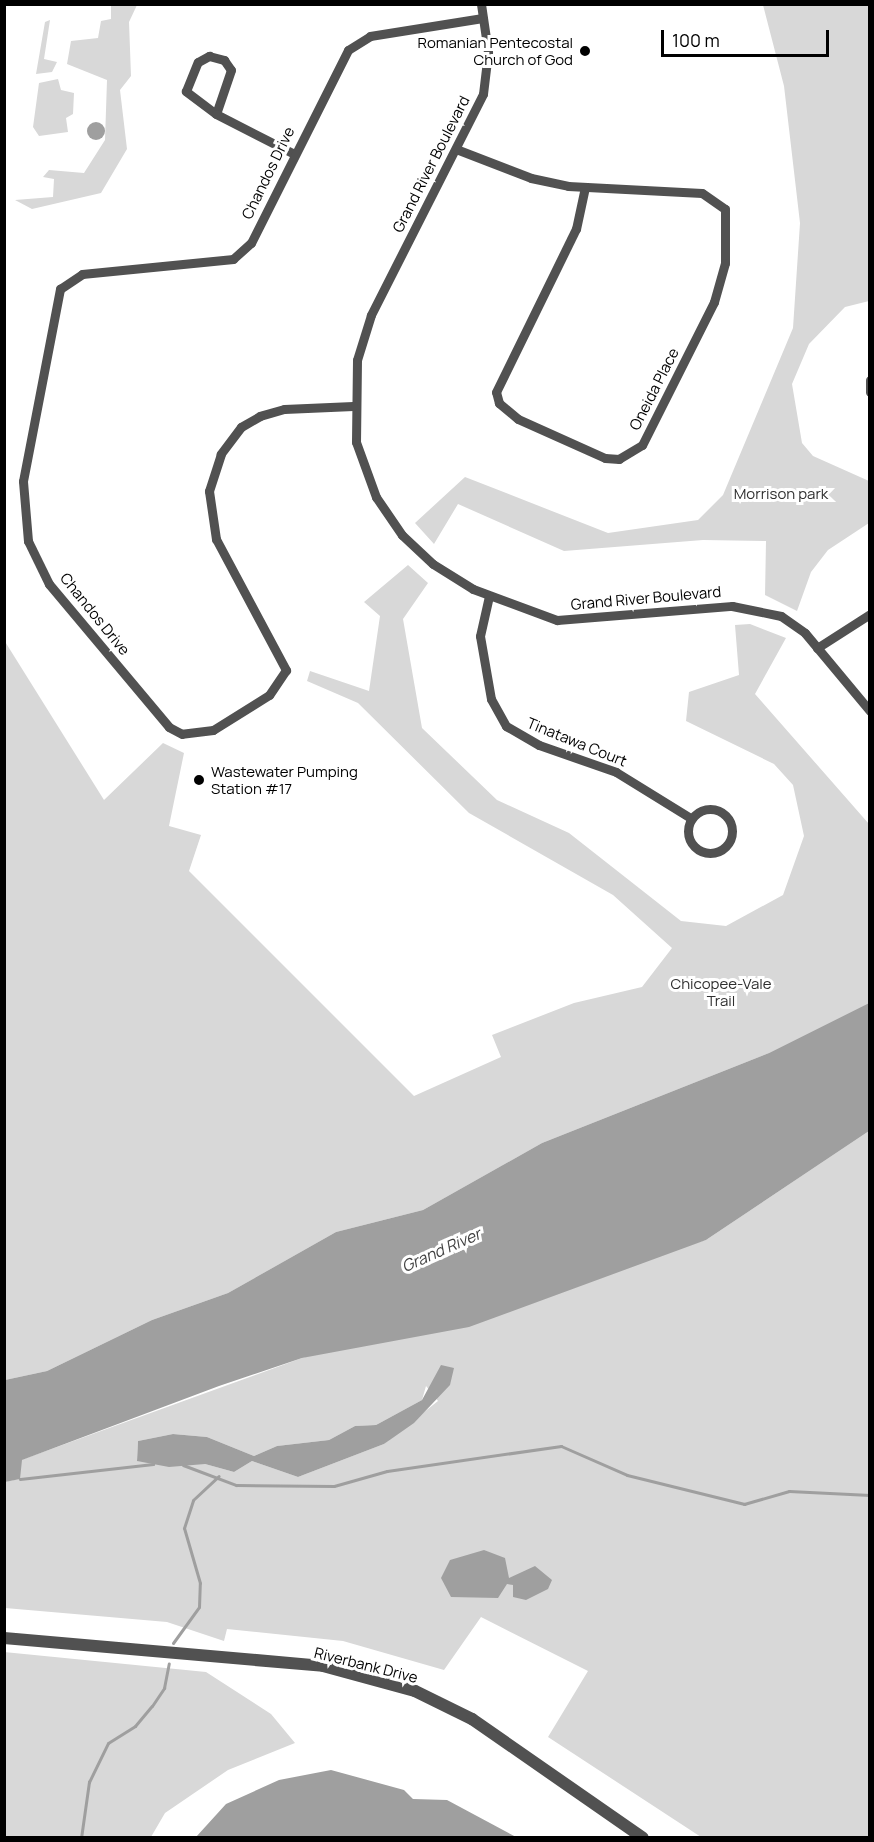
<!DOCTYPE html>
<style>
body{margin:0}
#map{position:relative;width:874px;height:1842px;overflow:hidden;background:#fff;font-family:Manrope,sans-serif}
div>[style]{position:absolute}
.green>*{inset:0;background:#d8d8d8}
.water>*{inset:0;background:#9f9f9f}
.round{border-radius:50%}
.stream>*{height:3px;margin:-1.5px;padding:0 1.5px;transform-origin:1.5px;border-radius:1.5px;background:#9f9f9f}
.minor>*{height:9px;margin:-4.5px;padding:0 4.5px;transform-origin:4.5px;border-radius:4.5px;background:#515151}
.minor>.ring{margin:-4.5px;padding:0;box-sizing:content-box;background:none;border:9px solid #515151;border-radius:50%}
.tertiary>*{height:12px;margin:-6px;padding:0 6px;transform-origin:6px;border-radius:6px;background:#515151}
.dots>*{width:16px;height:16px;translate:-50% -50%;box-sizing:border-box;border:3px solid #fff;border-radius:50%}
span{translate:-50% -50%;white-space:nowrap;text-align:center;line-height:1.15;-webkit-text-stroke:6px #fff;paint-order:stroke}
.poi-label{font-size:15px;color:#000}
.right{translate:-100% -50%;text-align:right}
.left{translate:0 -50%;text-align:left}
.street-label{font-size:15px;color:#000}
.park-label{font-size:15px;color:#2f2f2f}
.water-label{font-size:16px;color:#404040;font-style:italic}
.frame{position:absolute;inset:0;border:6px solid #000;pointer-events:none}
.scale{position:absolute;left:661px;top:30px;width:168px;height:27px;box-sizing:border-box;border:3px solid #000;border-top:0;padding-left:8px;font-size:18px;line-height:21px;white-space:nowrap;color:#000;-webkit-text-stroke:4px #fff;paint-order:stroke}
</style>
<div id="map">
<div class="green">
<i style="clip-path:polygon(111px 5px,137px 5px,129px 22px,131px 76px,120px 90px,127px 149px,101px 193px,32px 209px,15px 200px,53px 197px,54px 179px,43px 177px,49px 170px,84px 173px,105px 140px,107px 80px,67px 64px,71px 41px,98px 38px,101px 21px,111px 19px)"></i>
<i style="clip-path:polygon(763px 5px,869px 5px,869px 301px,845px 307px,809px 344px,792px 384px,802px 443px,813px 456px,869px 481px,869px 523px,828px 550px,811px 572px,797px 611px,765px 595px,766px 541px,703px 540px,564px 551px,458px 504px,434px 544px,415px 523px,465px 477px,608px 533px,698px 520px,723px 495px,793px 328px,800px 223px,784px 86px)"></i>
<i style="clip-path:polygon(50px 20px,44px 59px,57px 62px,52px 72px,36px 74px,45px 22px)"></i>
<i style="clip-path:polygon(58px 79px,61px 90px,74px 93px,73px 114px,66px 118px,68px 132px,39px 136px,33px 127px,39px 83px)"></i>
<i style="clip-path:polygon(408px 565px,428px 583px,403px 619px,422px 728px,497px 800px,569px 833px,681px 921px,726px 926px,783px 895px,804px 836px,793px 785px,774px 764px,686px 721px,689px 692px,739px 675px,735px 625px,750px 624px,786px 638px,755px 694px,869px 824px,869px 1003px,769px 1053px,542px 1143px,423px 1210px,336px 1232px,228px 1293px,152px 1320px,47px 1371px,5px 1380px,4px 640px,104px 800px,163px 743px,184px 753px,169px 826px,201px 835px,189px 871px,414px 1096px,501px 1057px,492px 1035px,574px 1003px,642px 987px,672px 948px,613px 895px,469px 813px,358px 703px,307px 681px,310px 671px,369px 691px,380px 616px,364px 602px)"></i>
<i style="clip-path:polygon(evenodd,869px 1131px,869px 1837px,701px 1837px,548px 1737px,588px 1671px,481px 1617px,444px 1670px,343px 1641px,227px 1629px,224px 1641px,167px 1622px,5px 1608px,4px 1482px,19px 1479px,21px 1460px,302px 1358px,706px 1240px,869px 1131px,426px 1386px,438px 1401px,384px 1444px,298px 1477px,252px 1461px,234px 1472px,205px 1464px,137px 1461px,138px 1441px,173px 1434px,207px 1437px,254px 1456px,277px 1446px,329px 1440px,355px 1426px,376px 1425px,422px 1400px,426px 1386px)"></i>
<i style="clip-path:polygon(4px 1652px,206px 1672px,271px 1714px,295px 1743px,228px 1770px,165px 1813px,151px 1837px,5px 1837px)"></i>
</div>
<div class="water">
<i class="round" style="left:87px;top:122px;width:18px;height:18px"></i>
<i style="clip-path:polygon(869px 1003px,869px 1131px,706px 1240px,469px 1327px,302px 1358px,219px 1386px,22px 1460px,20px 1479px,5px 1482px,5px 1380px,47px 1371px,152px 1320px,228px 1293px,336px 1232px,423px 1210px,542px 1143px,769px 1053px)"></i>
<i style="clip-path:polygon(441px 1365px,454px 1368px,450px 1385px,414px 1423px,384px 1444px,298px 1477px,252px 1461px,234px 1472px,205px 1464px,169px 1467px,137px 1461px,138px 1441px,173px 1434px,207px 1437px,254px 1456px,277px 1446px,329px 1440px,355px 1426px,376px 1425px,422px 1400px)"></i>
<i style="clip-path:polygon(484px 1550px,505px 1558px,509px 1578px,535px 1566px,552px 1580px,548px 1589px,526px 1600px,513px 1597px,513px 1585px,507px 1584px,498px 1598px,451px 1597px,441px 1578px,450px 1560px)"></i>
<i style="clip-path:polygon(331px 1770px,404px 1790px,413px 1799px,447px 1800px,516px 1837px,196px 1837px,226px 1804px,279px 1780px)"></i>
</div>
<div class="stream">
<i style="left:183px;top:1465px;width:57px;rotate:20.7deg"></i>
<i style="left:236px;top:1485px;width:98px;rotate:0.6deg"></i>
<i style="left:334px;top:1486px;width:55px;rotate:-15.8deg"></i>
<i style="left:387px;top:1471px;width:176px;rotate:-8.2deg"></i>
<i style="left:561px;top:1446px;width:72px;rotate:23.7deg"></i>
<i style="left:627px;top:1475px;width:121px;rotate:13.9deg"></i>
<i style="left:744px;top:1504px;width:47px;rotate:-16.1deg"></i>
<i style="left:789px;top:1491px;width:81px;rotate:2.8deg"></i>
<i style="left:20px;top:1479px;width:134px;rotate:-6.4deg"></i>
<i style="left:173px;top:1643px;width:44px;rotate:-54.2deg"></i>
<i style="left:199px;top:1607px;width:24px;rotate:-88deg"></i>
<i style="left:200px;top:1583px;width:57px;rotate:-106.2deg"></i>
<i style="left:184px;top:1528px;width:29px;rotate:-72deg"></i>
<i style="left:193px;top:1500px;width:35px;rotate:-43deg"></i>
<i style="left:81px;top:1838px;width:57px;rotate:-81.9deg"></i>
<i style="left:89px;top:1782px;width:43px;rotate:-64deg"></i>
<i style="left:108px;top:1743px;width:32px;rotate:-32deg"></i>
<i style="left:135px;top:1726px;width:26px;rotate:-50deg"></i>
<i style="left:152px;top:1706px;width:22px;rotate:-56deg"></i>
<i style="left:164px;top:1688px;width:25px;rotate:-79deg"></i>
</div>
<div class="minor">
<i style="left:481px;top:4px;width:49px;rotate:81.7deg"></i>
<i style="left:488px;top:52px;width:42px;rotate:96.8deg"></i>
<i style="left:483px;top:94px;width:248px;rotate:116.9deg"></i>
<i style="left:371px;top:315px;width:47px;rotate:107.3deg"></i>
<i style="left:357px;top:360px;width:82px;rotate:90.7deg"></i>
<i style="left:356px;top:442px;width:59px;rotate:70deg"></i>
<i style="left:376px;top:497px;width:46px;rotate:55.6deg"></i>
<i style="left:402px;top:535px;width:42px;rotate:43.1deg"></i>
<i style="left:433px;top:564px;width:47px;rotate:32deg"></i>
<i style="left:473px;top:589px;width:90px;rotate:20.3deg"></i>
<i style="left:557px;top:620px;width:176px;rotate:-4.6deg"></i>
<i style="left:732px;top:606px;width:50px;rotate:11.5deg"></i>
<i style="left:781px;top:616px;width:29px;rotate:35deg"></i>
<i style="left:805px;top:633px;width:102px;rotate:50.2deg"></i>
<i style="left:209px;top:56px;width:16px;rotate:15deg"></i>
<i style="left:224px;top:60px;width:12px;rotate:55deg"></i>
<i style="left:231px;top:70px;width:46px;rotate:108.8deg"></i>
<i style="left:216px;top:114px;width:38px;rotate:-143deg"></i>
<i style="left:186px;top:91px;width:31px;rotate:-68deg"></i>
<i style="left:198px;top:62px;width:13px;rotate:-29deg"></i>
<i style="left:216px;top:114px;width:88px;rotate:27.1deg"></i>
<i style="left:456px;top:149px;width:80px;rotate:21.1deg"></i>
<i style="left:531px;top:178px;width:38px;rotate:12deg"></i>
<i style="left:568px;top:186px;width:134px;rotate:3deg"></i>
<i style="left:702px;top:193px;width:28px;rotate:35deg"></i>
<i style="left:725px;top:209px;width:54px;rotate:90deg"></i>
<i style="left:725px;top:263px;width:41px;rotate:105.8deg"></i>
<i style="left:714px;top:302px;width:160px;rotate:116.7deg"></i>
<i style="left:642px;top:445px;width:27px;rotate:149deg"></i>
<i style="left:619px;top:459px;width:14px;rotate:-176deg"></i>
<i style="left:605px;top:458px;width:95px;rotate:-155.9deg"></i>
<i style="left:518px;top:419px;width:25px;rotate:-140deg"></i>
<i style="left:499px;top:403px;width:11px;rotate:-105deg"></i>
<i style="left:496px;top:392px;width:182px;rotate:-63.9deg"></i>
<i style="left:576px;top:229px;width:43px;rotate:-77.9deg"></i>
<i style="left:870px;top:380px;width:12px;rotate:90deg"></i>
<i style="left:353px;top:406px;width:69px;rotate:177.5deg"></i>
<i style="left:284px;top:409px;width:25px;rotate:164deg"></i>
<i style="left:260px;top:416px;width:22px;rotate:150deg"></i>
<i style="left:241px;top:427px;width:34px;rotate:127deg"></i>
<i style="left:221px;top:454px;width:39px;rotate:108deg"></i>
<i style="left:209px;top:491px;width:49px;rotate:81.7deg"></i>
<i style="left:216px;top:539px;width:149px;rotate:61.9deg"></i>
<i style="left:286px;top:670px;width:30px;rotate:124deg"></i>
<i style="left:269px;top:695px;width:66px;rotate:148deg"></i>
<i style="left:213px;top:730px;width:31px;rotate:173deg"></i>
<i style="left:182px;top:734px;width:15px;rotate:-152deg"></i>
<i style="left:169px;top:727px;width:187px;rotate:-130deg"></i>
<i style="left:49px;top:584px;width:48px;rotate:-116deg"></i>
<i style="left:28px;top:541px;width:60px;rotate:-94.8deg"></i>
<i style="left:23px;top:481px;width:196px;rotate:-79.1deg"></i>
<i style="left:60px;top:289px;width:27px;rotate:-34deg"></i>
<i style="left:82px;top:274px;width:152px;rotate:-5.7deg"></i>
<i style="left:233px;top:259px;width:24px;rotate:-42deg"></i>
<i style="left:251px;top:243px;width:216px;rotate:-63.3deg"></i>
<i style="left:348px;top:50px;width:26px;rotate:-32deg"></i>
<i style="left:370px;top:36px;width:114px;rotate:-9.1deg"></i>
<i style="left:489px;top:596px;width:41px;rotate:102.7deg"></i>
<i style="left:480px;top:636px;width:64px;rotate:80.1deg"></i>
<i style="left:491px;top:699px;width:31px;rotate:61deg"></i>
<i style="left:506px;top:726px;width:38px;rotate:30deg"></i>
<i style="left:539px;top:745px;width:82px;rotate:19.3deg"></i>
<i style="left:616px;top:772px;width:89px;rotate:31.7deg"></i>
<i style="left:817px;top:648px;width:63px;rotate:-32.7deg"></i>
<i class="ring" style="left:688px;top:809px;width:35px;height:35px"></i>
</div>
<div class="tertiary">
<i style="left:4px;top:1638px;width:320px;rotate:5deg"></i>
<i style="left:323px;top:1666px;width:95px;rotate:15.2deg"></i>
<i style="left:415px;top:1691px;width:64px;rotate:26.2deg"></i>
<i style="left:472px;top:1719px;width:208px;rotate:34.8deg"></i>
</div>
<div class="dots">
<i style="left:585px;top:51px;background:#000"></i>
<i style="left:199px;top:780px;background:#000"></i>
</div>
<div class="poi-label">
<span class="right" style="left:573px;top:51px">Romanian Pentecostal<br>Church of God</span>
<span class="left" style="left:211px;top:780px">Wastewater Pumping<br>Station #17</span>
</div>
<div class="street-label">
<span style="left:431px;top:164px;rotate:-63deg">Grand River Boulevard</span>
<span style="left:268px;top:173px;rotate:-64deg">Chandos Drive</span>
<span style="left:654px;top:389px;rotate:-63deg">Oneida Place</span>
<span style="left:646px;top:598px;rotate:-5deg">Grand River Boulevard</span>
<span style="left:95px;top:614px;rotate:51deg">Chandos Drive</span>
<span style="left:577px;top:742px;rotate:22deg">Tinatawa Court</span>
<span style="left:366px;top:1665px;rotate:14deg">Riverbank Drive</span>
</div>
<div class="park-label">
<span style="left:781px;top:494px">Morrison park</span>
<span style="left:721px;top:992px">Chicopee-Vale<br>Trail</span>
</div>
<div class="water-label">
<span style="left:441px;top:1250px;rotate:-24deg">Grand River</span>
</div>
<div class="frame"></div>
<div class="scale">100 m</div>
</div>
